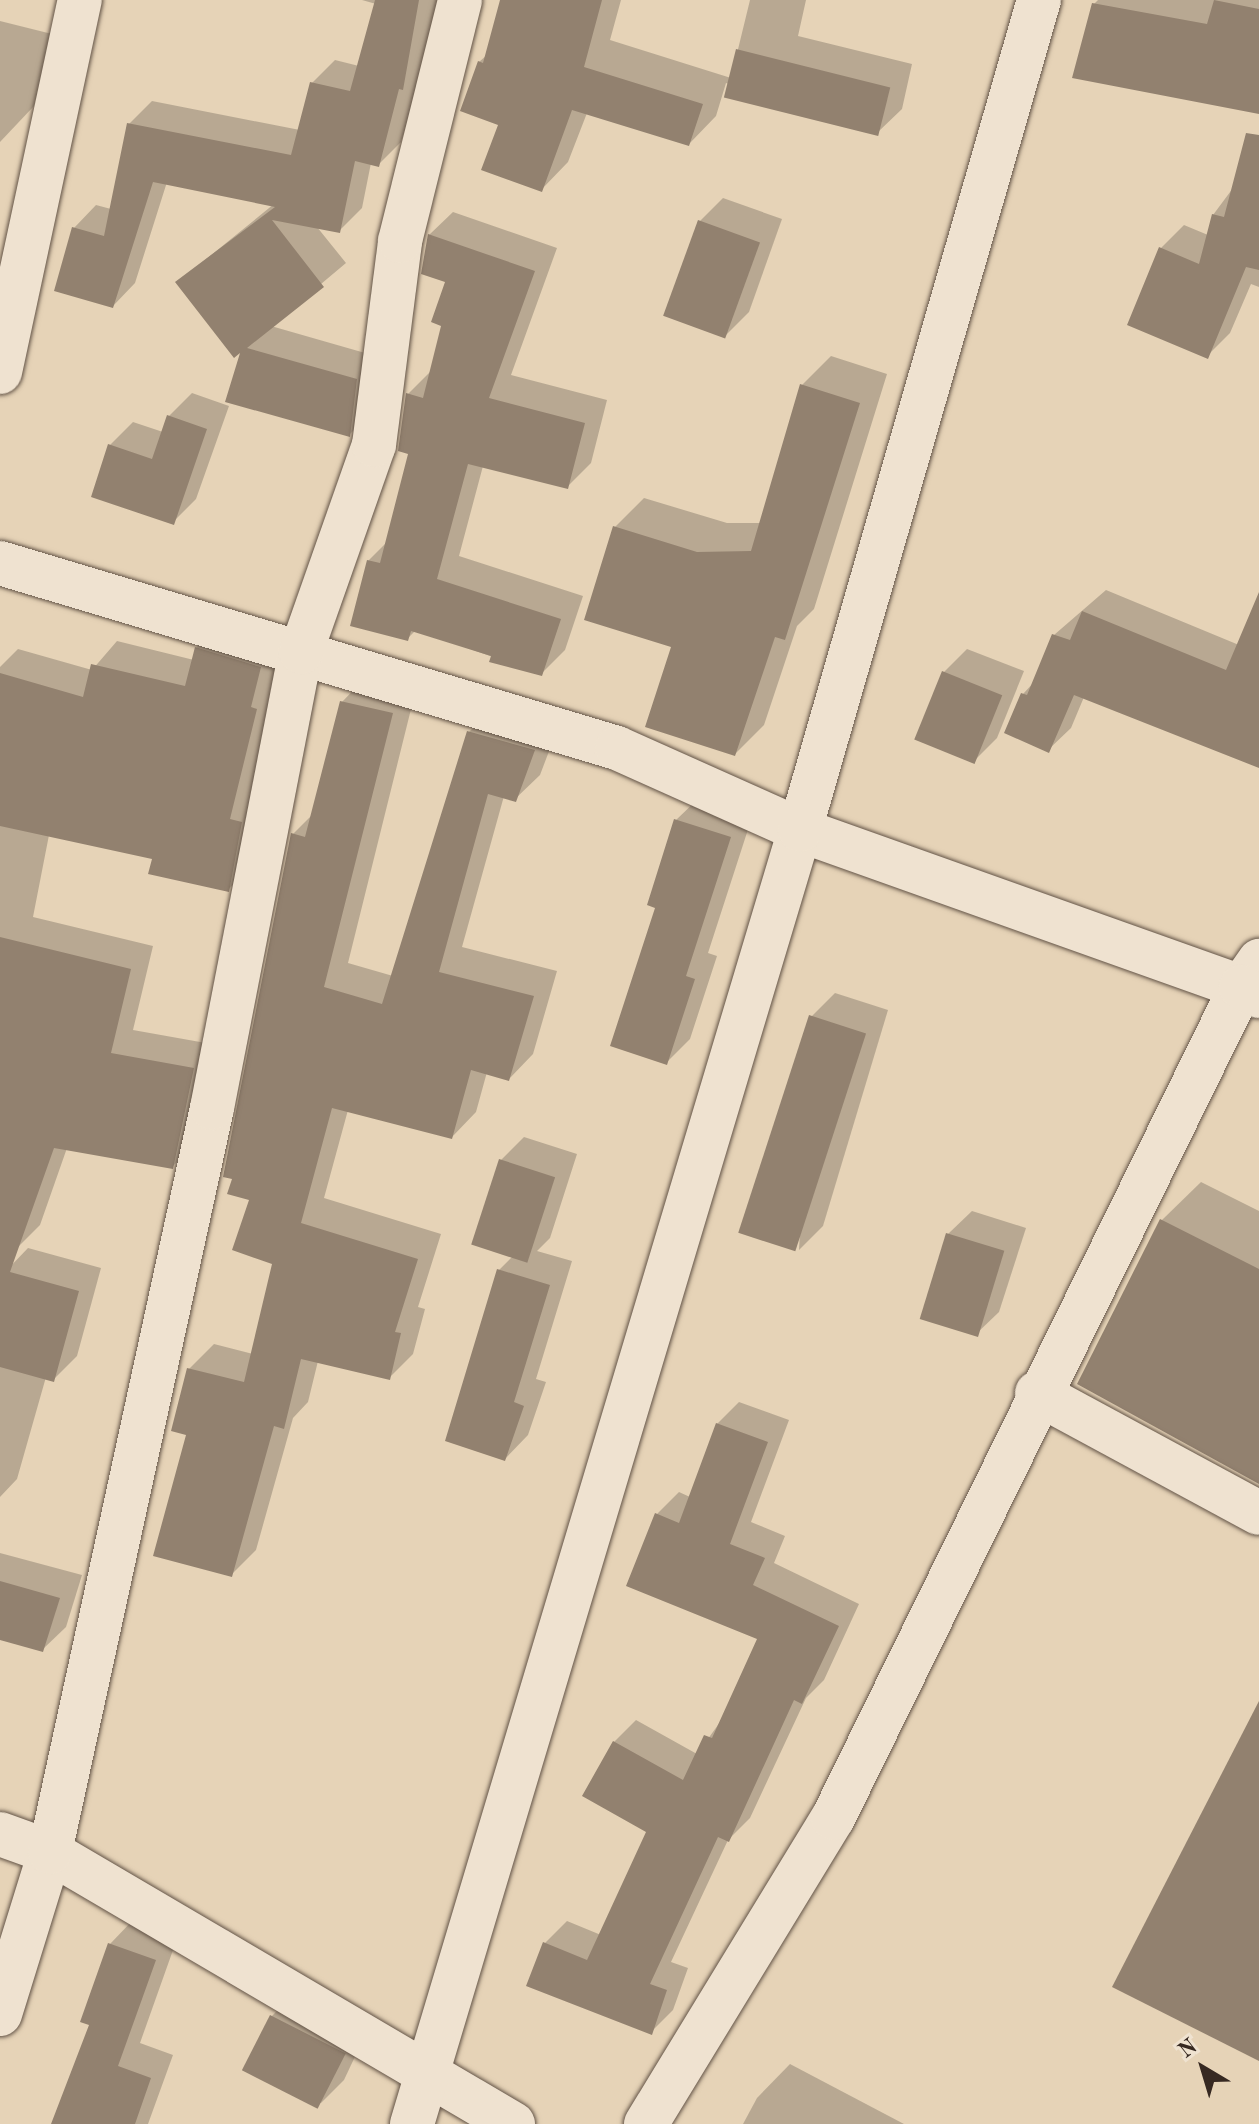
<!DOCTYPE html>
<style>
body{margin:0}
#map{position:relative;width:1259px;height:2124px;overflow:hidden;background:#e6d3b7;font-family:"Old Standard TT",serif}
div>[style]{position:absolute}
.shadow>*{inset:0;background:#0003}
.building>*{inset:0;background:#92816f;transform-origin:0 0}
.roads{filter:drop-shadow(0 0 2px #625346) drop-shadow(0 0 2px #625346)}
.minor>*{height:44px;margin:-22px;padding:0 22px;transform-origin:22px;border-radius:22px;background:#efe2d0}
.tertiary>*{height:44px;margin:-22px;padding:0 22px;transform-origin:22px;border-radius:22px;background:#efe2d0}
span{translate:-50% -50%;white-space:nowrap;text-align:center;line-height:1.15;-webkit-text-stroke:7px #efe2d0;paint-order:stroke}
.north{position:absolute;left:1163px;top:2028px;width:80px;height:80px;-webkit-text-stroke:6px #efe2d0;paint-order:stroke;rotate:322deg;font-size:22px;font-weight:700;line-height:32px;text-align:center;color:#362821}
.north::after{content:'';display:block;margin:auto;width:28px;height:36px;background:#362821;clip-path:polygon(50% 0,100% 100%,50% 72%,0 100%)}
</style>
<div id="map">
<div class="shadow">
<i style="clip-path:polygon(362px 0,437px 0,426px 65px,401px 142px,378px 165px,371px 163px,362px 208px,339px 231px,317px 227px,346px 263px,271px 326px,379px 357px,372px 412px,349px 435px,244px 347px,178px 282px,274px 204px,167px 182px,135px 283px,113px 306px,74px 228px,96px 205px,111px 209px,129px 124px,152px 101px,300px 130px,312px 83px,335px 60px,359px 66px,376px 4px)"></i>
<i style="clip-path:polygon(502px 0,621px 0,610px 40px,731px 78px,750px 0,806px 0,798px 36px,912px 64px,902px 109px,878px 132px,726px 83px,716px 116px,689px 144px,587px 113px,568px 162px,541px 190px,500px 123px,479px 62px,488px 54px)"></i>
<i style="clip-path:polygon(1098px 0,1259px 0,1259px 112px,1094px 4px)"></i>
<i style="clip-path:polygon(0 21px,52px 34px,34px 106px,0 142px)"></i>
<i style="clip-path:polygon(1259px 153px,1259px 287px,1251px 284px,1230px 333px,1207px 356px,1161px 248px,1184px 225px,1208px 235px,1213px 215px)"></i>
<i style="clip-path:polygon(723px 198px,782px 219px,749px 312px,726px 335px,700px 221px)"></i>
<i style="clip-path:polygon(453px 212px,557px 248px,511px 375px,607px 400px,591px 463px,567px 487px,483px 466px,459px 556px,583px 596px,565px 650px,541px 674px,416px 630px,407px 639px,368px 561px,387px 542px,411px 452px,408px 394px,431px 371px,444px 324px,447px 281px,429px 235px)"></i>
<i style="clip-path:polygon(831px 356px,887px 374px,814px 609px,797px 626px,764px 725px,735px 754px,615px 527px,644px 498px,727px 523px,761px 523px,802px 385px)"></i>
<i style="clip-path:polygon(192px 393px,229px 406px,196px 499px,173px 522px,110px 445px,133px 422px,163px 432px,169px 416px)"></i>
<i style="clip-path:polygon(1106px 590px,1239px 645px,1259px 597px,1259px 762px,1084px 697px,1071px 728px,1048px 750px,1023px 694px,1035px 681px,1054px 635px)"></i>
<i style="clip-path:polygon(220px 625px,283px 644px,251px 866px,228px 890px,154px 858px,49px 835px,33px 917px,153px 946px,133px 1030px,217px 1045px,196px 1143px,173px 1166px,67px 1148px,40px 1225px,17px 1248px,0 1244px,0 667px,18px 649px,92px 670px,117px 641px,194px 660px,196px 648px)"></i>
<i style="clip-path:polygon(967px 649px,1024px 671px,997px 738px,974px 761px,944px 672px)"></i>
<i style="clip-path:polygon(366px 677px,416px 689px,348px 963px,393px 976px,469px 732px,493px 708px,559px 725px,540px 775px,515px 799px,504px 796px,462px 947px,557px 971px,533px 1054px,509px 1079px,487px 1072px,476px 1112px,452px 1137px,348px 1110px,324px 1198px,441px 1234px,418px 1307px,425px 1309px,413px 1354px,389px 1378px,318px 1361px,308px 1402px,293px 1418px,256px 1550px,231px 1575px,188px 1434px,189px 1369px,214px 1344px,253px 1354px,275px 1263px,252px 1198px,293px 834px,313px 814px,342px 702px)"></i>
<i style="clip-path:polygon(700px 797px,753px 814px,708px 953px,717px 956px,690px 1039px,666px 1063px,657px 906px,676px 820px)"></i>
<i style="clip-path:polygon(835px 993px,888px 1010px,823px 1226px,799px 1250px,811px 1017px)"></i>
<i style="clip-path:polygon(524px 1137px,577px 1154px,550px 1238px,537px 1251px,572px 1261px,536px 1379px,546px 1382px,528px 1435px,505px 1459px,499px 1270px,512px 1257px,501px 1160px)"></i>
<i style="clip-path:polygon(1201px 1182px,1259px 1211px,1259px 1478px,1162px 1220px)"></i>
<i style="clip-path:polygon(972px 1211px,1026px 1228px,999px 1312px,975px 1335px,948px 1234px)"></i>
<i style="clip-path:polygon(28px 1248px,101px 1268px,77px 1356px,54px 1379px,46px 1377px,17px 1479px,0 1497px,0 1289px,5px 1272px)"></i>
<i style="clip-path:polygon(739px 1402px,789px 1420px,751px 1522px,785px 1536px,774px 1563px,859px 1604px,824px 1680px,806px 1698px,750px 1818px,728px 1840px,671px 1962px,688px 1968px,673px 2010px,651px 2032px,545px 1943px,567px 1921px,601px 1935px,649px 1831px,585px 1796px,614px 1742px,636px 1720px,697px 1754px,723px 1718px,760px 1638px,657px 1514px,679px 1492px,690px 1497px,717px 1424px)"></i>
<i style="clip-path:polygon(0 1553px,82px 1575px,66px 1627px,42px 1650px,0 1638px)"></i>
<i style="clip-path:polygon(133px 1920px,178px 1936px,140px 2043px,173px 2055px,148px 2124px,54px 2124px,91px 2023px,82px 2020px,110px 1944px)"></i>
<i style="clip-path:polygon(295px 1992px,367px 2031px,344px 2080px,321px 2103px,247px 2070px,272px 2016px)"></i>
<i style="clip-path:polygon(790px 2064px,904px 2124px,743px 2124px,757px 2098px)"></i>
</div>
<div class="building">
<i style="clip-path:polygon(375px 0,419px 0,403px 90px,399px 89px,379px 167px,355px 161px,340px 233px,272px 220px,324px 287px,247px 348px,357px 379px,350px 437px,225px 402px,240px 353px,234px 358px,175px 282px,275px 207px,153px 182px,113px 308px,54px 291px,72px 227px,104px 236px,127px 123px,291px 155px,310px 82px,350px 91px)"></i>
<i style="clip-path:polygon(500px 0,602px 0,584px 67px,703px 104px,689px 146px,572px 110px,542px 192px,481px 170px,498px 125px,460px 111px,478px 61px,483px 63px)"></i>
<i style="clip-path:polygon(1214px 0,1259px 9px,1259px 114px,1072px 78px,1092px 3px,1207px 24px)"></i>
<i style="left:736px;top:49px;width:159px;height:50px;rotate:14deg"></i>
<i style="clip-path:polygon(1246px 133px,1259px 135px,1259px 270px,1246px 267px,1208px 359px,1127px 325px,1159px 247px,1199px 264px,1212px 214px,1224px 217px)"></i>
<i style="left:698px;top:220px;width:66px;height:102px;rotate:20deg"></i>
<i style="clip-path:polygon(428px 234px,535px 271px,489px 398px,585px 423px,568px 489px,468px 464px,437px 579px,561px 619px,542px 676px,489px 662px,491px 656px,411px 631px,408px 641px,350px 626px,367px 560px,380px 563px,408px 454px,398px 451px,406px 393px,423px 398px,441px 326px,431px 322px,445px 282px,421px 274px)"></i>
<i style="clip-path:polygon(800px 384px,860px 403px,785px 640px,775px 637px,735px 756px,645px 727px,671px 647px,584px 620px,613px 526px,697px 552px,751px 551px)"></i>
<i style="clip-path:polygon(167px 415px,207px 429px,174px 525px,91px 497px,108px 444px,152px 459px)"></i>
<i style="clip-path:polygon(1259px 592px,1259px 768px,1074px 695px,1049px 753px,1004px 733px,1021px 693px,1027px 695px,1052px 634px,1070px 640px,1082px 611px,1226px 670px)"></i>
<i style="clip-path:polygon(195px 647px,261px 667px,251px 707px,257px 709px,230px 819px,242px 822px,229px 892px,148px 874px,152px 859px,0 826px,0 673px,83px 697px,91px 664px,185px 686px)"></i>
<i style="left:942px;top:671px;width:65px;height:74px;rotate:22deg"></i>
<i style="clip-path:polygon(340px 701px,393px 713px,324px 987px,382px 1004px,467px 731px,535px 750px,516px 802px,488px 794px,439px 972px,534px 996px,509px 1081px,471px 1070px,452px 1139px,332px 1108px,301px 1223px,418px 1259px,395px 1332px,401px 1333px,390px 1380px,301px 1359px,284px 1429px,274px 1426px,232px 1577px,153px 1556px,186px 1435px,171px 1431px,187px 1368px,244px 1382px,272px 1264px,232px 1250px,249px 1200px,227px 1194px,232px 1179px,223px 1177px,291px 833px,305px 837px)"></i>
<i style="clip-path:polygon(674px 819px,731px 837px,686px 976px,695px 979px,667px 1065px,610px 1046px,655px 908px,647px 905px)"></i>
<i style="clip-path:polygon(0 937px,131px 969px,111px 1053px,194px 1068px,173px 1169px,54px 1148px,10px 1272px,79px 1291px,54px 1382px,0 1367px)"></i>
<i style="left:809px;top:1015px;width:60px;height:229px;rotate:18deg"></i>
<i style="left:499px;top:1159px;width:59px;height:90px;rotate:18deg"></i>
<i style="clip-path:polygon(1160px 1219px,1259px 1269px,1259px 1484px,1077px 1384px)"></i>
<i style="left:946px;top:1233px;width:61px;height:90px;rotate:17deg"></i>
<i style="clip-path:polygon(497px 1269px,550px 1285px,514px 1402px,524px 1406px,505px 1461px,445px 1441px)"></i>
<i style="clip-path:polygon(716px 1423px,768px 1442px,730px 1544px,765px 1558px,753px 1585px,839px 1626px,802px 1704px,794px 1700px,729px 1842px,718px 1837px,650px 1984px,667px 1990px,652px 2035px,526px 1986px,543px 1942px,587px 1960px,646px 1832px,582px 1796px,613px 1741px,683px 1780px,704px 1735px,712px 1738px,757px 1639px,626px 1586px,655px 1513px,679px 1523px)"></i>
<i style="clip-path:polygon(0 1581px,60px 1598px,43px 1652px,0 1640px)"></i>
<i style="clip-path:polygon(1259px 1701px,1259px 2061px,1112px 1987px)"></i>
<i style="clip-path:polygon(108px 1943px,156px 1960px,118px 2066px,151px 2078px,135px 2124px,51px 2124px,89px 2025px,80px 2022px)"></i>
<i style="left:270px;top:2015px;width:85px;height:62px;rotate:27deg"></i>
</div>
<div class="roads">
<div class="minor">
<i style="left:0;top:372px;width:381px;rotate:-77.9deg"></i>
<i style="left:0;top:563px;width:644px;rotate:16.69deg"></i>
<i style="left:617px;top:748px;width:201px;rotate:24.1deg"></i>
<i style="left:800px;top:830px;width:468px;rotate:19.6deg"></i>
<i style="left:1241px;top:987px;width:32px;rotate:-55deg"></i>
<i style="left:1037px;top:1393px;width:252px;rotate:28.4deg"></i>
<i style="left:0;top:1834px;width:53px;rotate:19.8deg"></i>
<i style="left:50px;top:1852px;width:537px;rotate:30.43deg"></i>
<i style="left:0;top:2014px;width:170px;rotate:-72.8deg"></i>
<i style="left:50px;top:1852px;width:761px;rotate:-77.72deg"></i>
<i style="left:212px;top:1108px;width:465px;rotate:-79deg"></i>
<i style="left:301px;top:652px;width:219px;rotate:-70.6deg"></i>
<i style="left:374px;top:445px;width:206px;rotate:-82.7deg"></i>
<i style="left:400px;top:241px;width:248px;rotate:-76deg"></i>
</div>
<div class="tertiary">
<i style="left:412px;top:2124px;width:1351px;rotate:-73.31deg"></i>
<i style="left:800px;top:830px;width:864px;rotate:-73.94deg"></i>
<i style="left:646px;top:2124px;width:359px;rotate:-58.6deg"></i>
<i style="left:833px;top:1818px;width:926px;rotate:-63.85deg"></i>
<i style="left:1241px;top:987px;width:20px;rotate:27deg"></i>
</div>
</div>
<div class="north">N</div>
</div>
